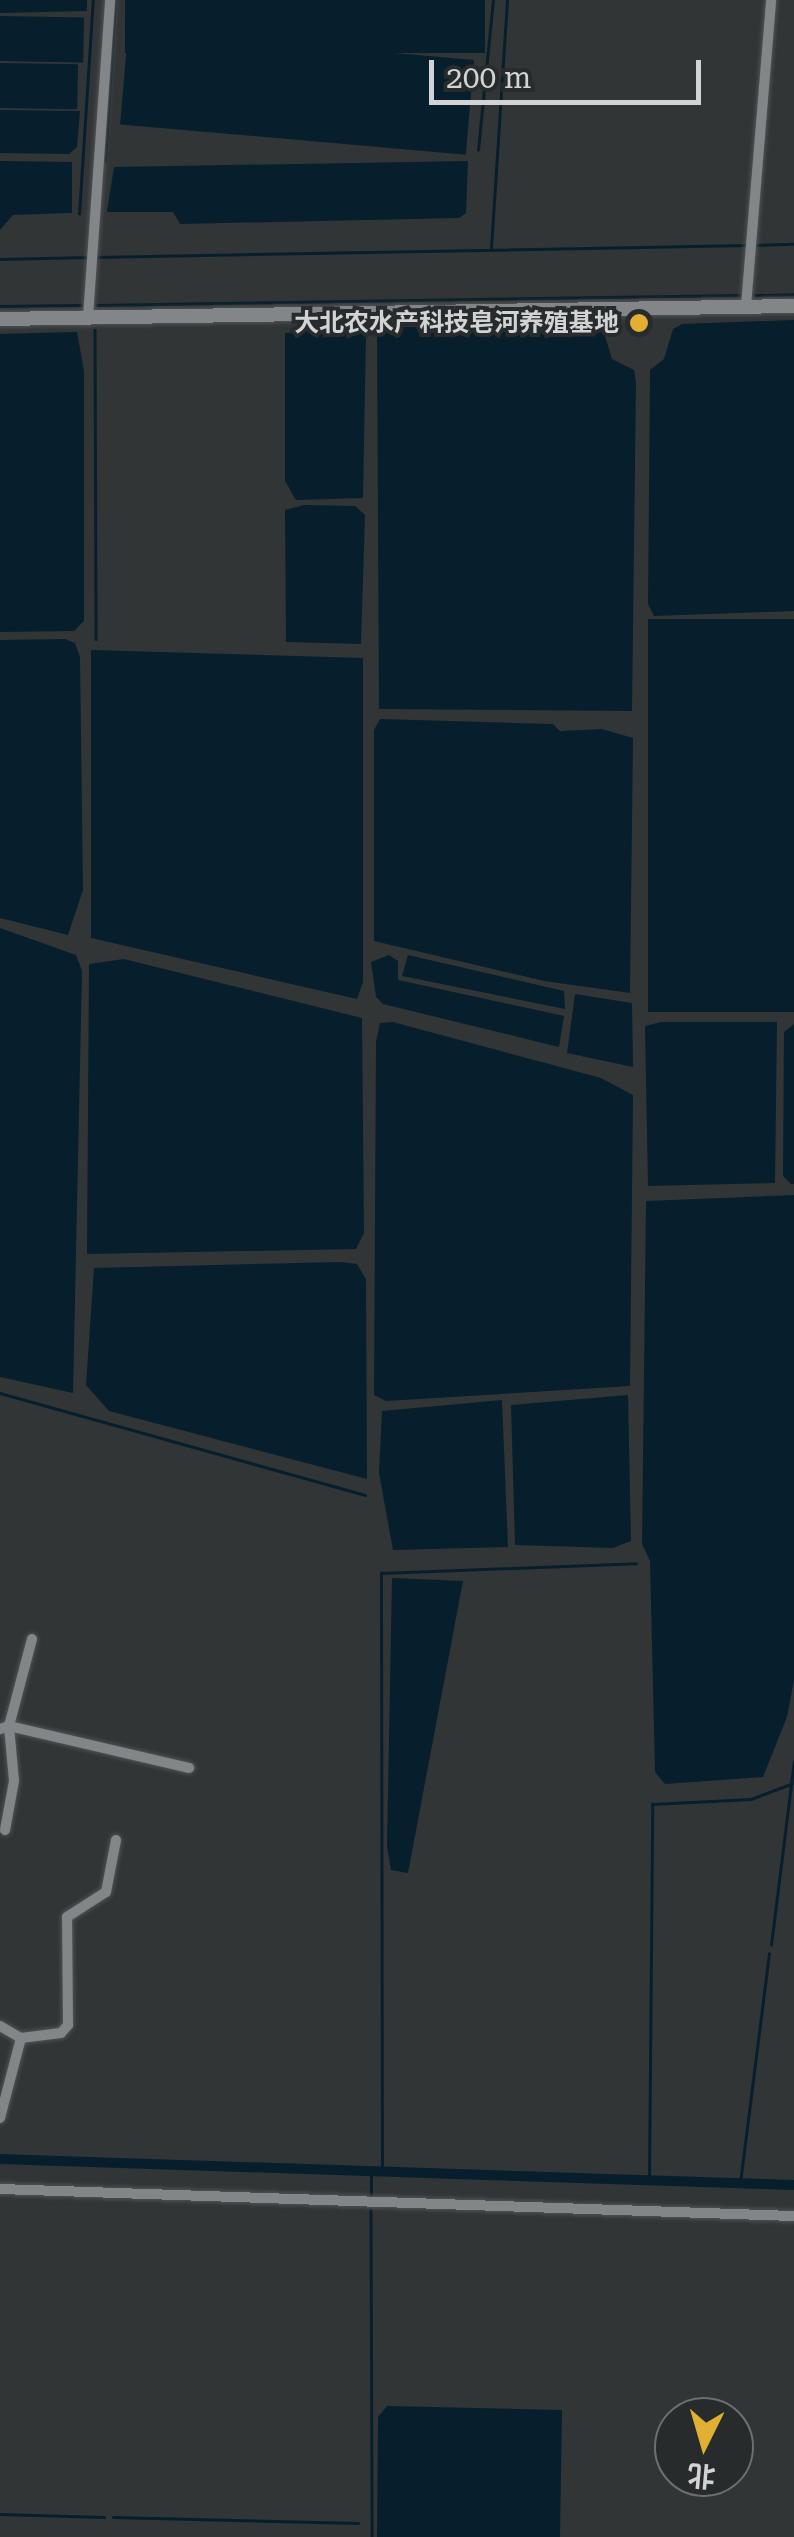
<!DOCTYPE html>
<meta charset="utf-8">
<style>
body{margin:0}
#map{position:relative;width:794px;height:2537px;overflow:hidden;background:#323536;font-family:"Roboto Serif","Noto Sans SC",serif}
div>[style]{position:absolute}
.water>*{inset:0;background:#071f2c;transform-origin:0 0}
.stream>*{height:2.5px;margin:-1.25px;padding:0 1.25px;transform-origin:1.25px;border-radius:1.25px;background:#071f2c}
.canal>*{height:10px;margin:-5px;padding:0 5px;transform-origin:5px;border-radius:5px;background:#071f2c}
.roads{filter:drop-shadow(0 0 2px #515355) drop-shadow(0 0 2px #515355)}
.minor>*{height:10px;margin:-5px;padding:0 5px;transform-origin:5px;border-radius:5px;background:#838688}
.tertiary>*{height:14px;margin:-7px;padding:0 7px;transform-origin:7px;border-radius:7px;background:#838688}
.dots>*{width:28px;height:28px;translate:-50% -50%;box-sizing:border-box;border:5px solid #282b2c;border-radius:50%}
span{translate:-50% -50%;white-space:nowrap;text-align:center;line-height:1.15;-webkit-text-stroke:8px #282b2c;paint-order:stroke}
.poi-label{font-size:25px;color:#d1d3d4;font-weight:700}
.right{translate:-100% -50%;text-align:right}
.north{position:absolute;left:654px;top:2397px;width:100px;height:100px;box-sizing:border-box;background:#282b2c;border:2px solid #6c6e6f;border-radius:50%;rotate:185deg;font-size:28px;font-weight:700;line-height:40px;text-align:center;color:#d1d3d4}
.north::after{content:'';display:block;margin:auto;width:35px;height:45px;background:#e1af34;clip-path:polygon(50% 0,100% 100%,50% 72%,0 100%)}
.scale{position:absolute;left:429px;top:60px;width:272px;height:45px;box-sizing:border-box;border:5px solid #d1d3d4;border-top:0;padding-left:12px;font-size:30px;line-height:35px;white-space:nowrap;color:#d1d3d4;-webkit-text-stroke:8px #282b2c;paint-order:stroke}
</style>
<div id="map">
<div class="water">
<i style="clip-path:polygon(0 0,87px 0,87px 11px,0 13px)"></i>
<i style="left:125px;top:0;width:360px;height:53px"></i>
<i style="left:0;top:16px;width:84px;height:45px;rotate:1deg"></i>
<i style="left:474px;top:60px;width:95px;height:347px;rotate:95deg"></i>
<i style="left:0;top:63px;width:78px;height:45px;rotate:1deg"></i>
<i style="clip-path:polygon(0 110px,80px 111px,77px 147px,69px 154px,0 153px)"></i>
<i style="clip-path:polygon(0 161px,72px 162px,72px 213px,13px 215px,0 230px)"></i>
<i style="clip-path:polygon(468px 161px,466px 213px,459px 218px,180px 224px,173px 212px,107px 212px,114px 167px)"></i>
<i style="clip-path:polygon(794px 320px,794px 611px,654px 616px,648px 604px,650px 370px,664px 359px,673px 329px,682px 324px)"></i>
<i style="clip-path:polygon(602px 326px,612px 359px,634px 370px,636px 382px,632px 711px,379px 709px,377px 334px,387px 327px)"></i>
<i style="clip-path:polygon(354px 328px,366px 335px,363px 498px,296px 500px,285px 481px,285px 333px)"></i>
<i style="clip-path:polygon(77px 332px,84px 371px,84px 621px,74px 631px,0 632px,0 334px)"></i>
<i style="clip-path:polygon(304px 505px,355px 506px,365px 515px,361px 644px,286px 642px,285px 510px)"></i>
<i style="left:794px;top:619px;width:393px;height:146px;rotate:90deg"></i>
<i style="clip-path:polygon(65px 639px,75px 643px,80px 657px,83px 890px,68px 935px,0 918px,0 640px)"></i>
<i style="clip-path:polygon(91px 650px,363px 658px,363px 982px,357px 999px,91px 938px)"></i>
<i style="clip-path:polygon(380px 719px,553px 724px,560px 731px,602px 729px,633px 738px,630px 993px,544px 981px,374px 941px,374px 730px)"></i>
<i style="clip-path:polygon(0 928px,76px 955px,82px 971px,73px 1393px,0 1377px)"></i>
<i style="clip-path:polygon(389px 955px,398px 961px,398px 980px,564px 1016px,559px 1047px,383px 1004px,376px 997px,371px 962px)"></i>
<i style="clip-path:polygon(408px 955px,564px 991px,565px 1009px,402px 976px)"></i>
<i style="clip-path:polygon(124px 959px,362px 1018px,364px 1233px,356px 1249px,87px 1254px,89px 964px)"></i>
<i style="clip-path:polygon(575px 994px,632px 1003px,633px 1067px,567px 1053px)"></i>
<i style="clip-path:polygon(393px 1022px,601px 1078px,633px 1095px,630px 1386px,386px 1401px,374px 1395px,376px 1042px,380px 1023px)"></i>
<i style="clip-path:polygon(661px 1022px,777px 1022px,775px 1183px,648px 1186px,645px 1026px)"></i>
<i style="clip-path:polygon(794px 1024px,794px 1184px,791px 1184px,783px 1176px,784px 1032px)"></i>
<i style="clip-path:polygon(794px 1195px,794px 1680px,787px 1717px,763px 1777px,665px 1784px,655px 1772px,650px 1561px,642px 1544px,646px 1201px)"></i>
<i style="clip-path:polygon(341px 1262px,357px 1264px,366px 1279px,367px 1479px,109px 1411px,86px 1385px,94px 1268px)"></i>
<i style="clip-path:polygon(628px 1395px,631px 1541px,613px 1548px,515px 1545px,511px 1405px)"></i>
<i style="clip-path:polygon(502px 1400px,508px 1547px,393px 1550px,379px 1473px,382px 1411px)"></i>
<i style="clip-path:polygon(392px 1578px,463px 1581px,408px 1873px,391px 1870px,387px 1847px)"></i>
<i style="clip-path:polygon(387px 2406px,562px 2410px,560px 2537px,377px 2537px,378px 2417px)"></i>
</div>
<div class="stream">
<i style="left:478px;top:150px;width:151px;rotate:-84.3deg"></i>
<i style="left:105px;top:161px;width:161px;rotate:-86.4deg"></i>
<i style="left:79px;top:214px;width:214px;rotate:-86.3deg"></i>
<i style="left:756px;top:245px;width:38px;rotate:-2deg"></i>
<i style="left:491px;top:248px;width:249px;rotate:-86.3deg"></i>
<i style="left:96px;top:257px;width:652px;rotate:-1.05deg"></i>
<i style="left:0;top:259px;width:88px;rotate:-1.3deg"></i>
<i style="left:755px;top:295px;width:39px;rotate:-1deg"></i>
<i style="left:97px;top:305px;width:643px;rotate:-0.89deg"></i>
<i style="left:0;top:306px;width:81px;rotate:-0.7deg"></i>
<i style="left:95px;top:330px;width:309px;rotate:89.8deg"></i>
<i style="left:0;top:1393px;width:379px;rotate:15.6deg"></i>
<i style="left:771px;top:1945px;width:185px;rotate:-82.9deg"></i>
<i style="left:382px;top:2171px;width:598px;rotate:-90.1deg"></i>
<i style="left:381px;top:1573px;width:255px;rotate:-2.2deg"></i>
<i style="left:649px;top:2180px;width:376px;rotate:-89.5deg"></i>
<i style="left:652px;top:1804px;width:99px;rotate:-2.9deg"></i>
<i style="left:751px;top:1799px;width:43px;rotate:-20.6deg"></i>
<i style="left:740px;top:2183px;width:231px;rotate:-82.8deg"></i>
<i style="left:371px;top:2194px;width:23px;rotate:-90deg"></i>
<i style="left:371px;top:2210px;width:327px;rotate:89.8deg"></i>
<i style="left:0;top:2514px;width:104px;rotate:1.7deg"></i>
<i style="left:113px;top:2517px;width:245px;rotate:1.4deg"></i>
</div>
<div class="canal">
<i style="left:0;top:2159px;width:794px;rotate:1.88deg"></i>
</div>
<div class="roads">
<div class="minor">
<i style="left:746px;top:306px;width:307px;rotate:-85.3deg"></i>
<i style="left:88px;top:317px;width:318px;rotate:-86deg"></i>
<i style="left:0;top:1729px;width:9px;rotate:-18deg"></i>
<i style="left:9px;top:1726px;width:90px;rotate:-75.2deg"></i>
<i style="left:5px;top:1830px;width:50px;rotate:-79.6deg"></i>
<i style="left:14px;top:1781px;width:55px;rotate:-95.2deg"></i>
<i style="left:9px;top:1726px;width:185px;rotate:13.1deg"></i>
<i style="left:0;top:2026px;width:24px;rotate:30deg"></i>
<i style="left:0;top:2118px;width:83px;rotate:-75.3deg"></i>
<i style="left:21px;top:2038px;width:40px;rotate:-7.1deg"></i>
<i style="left:61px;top:2033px;width:11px;rotate:-49deg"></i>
<i style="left:68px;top:2025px;width:108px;rotate:-90.5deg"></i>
<i style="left:67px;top:1917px;width:46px;rotate:-32.7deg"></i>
<i style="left:106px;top:1892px;width:53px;rotate:-79.1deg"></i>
<i style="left:0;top:2189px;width:794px;rotate:1.95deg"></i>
</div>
<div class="tertiary">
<i style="left:0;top:319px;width:794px;rotate:-0.94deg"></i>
</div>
</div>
<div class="dots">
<i style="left:639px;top:323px;background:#e1af34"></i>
</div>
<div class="poi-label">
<span class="right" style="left:619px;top:323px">大北农水产科技皂河养殖基地</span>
</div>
<div class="north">北</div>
<div class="scale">200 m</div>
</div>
